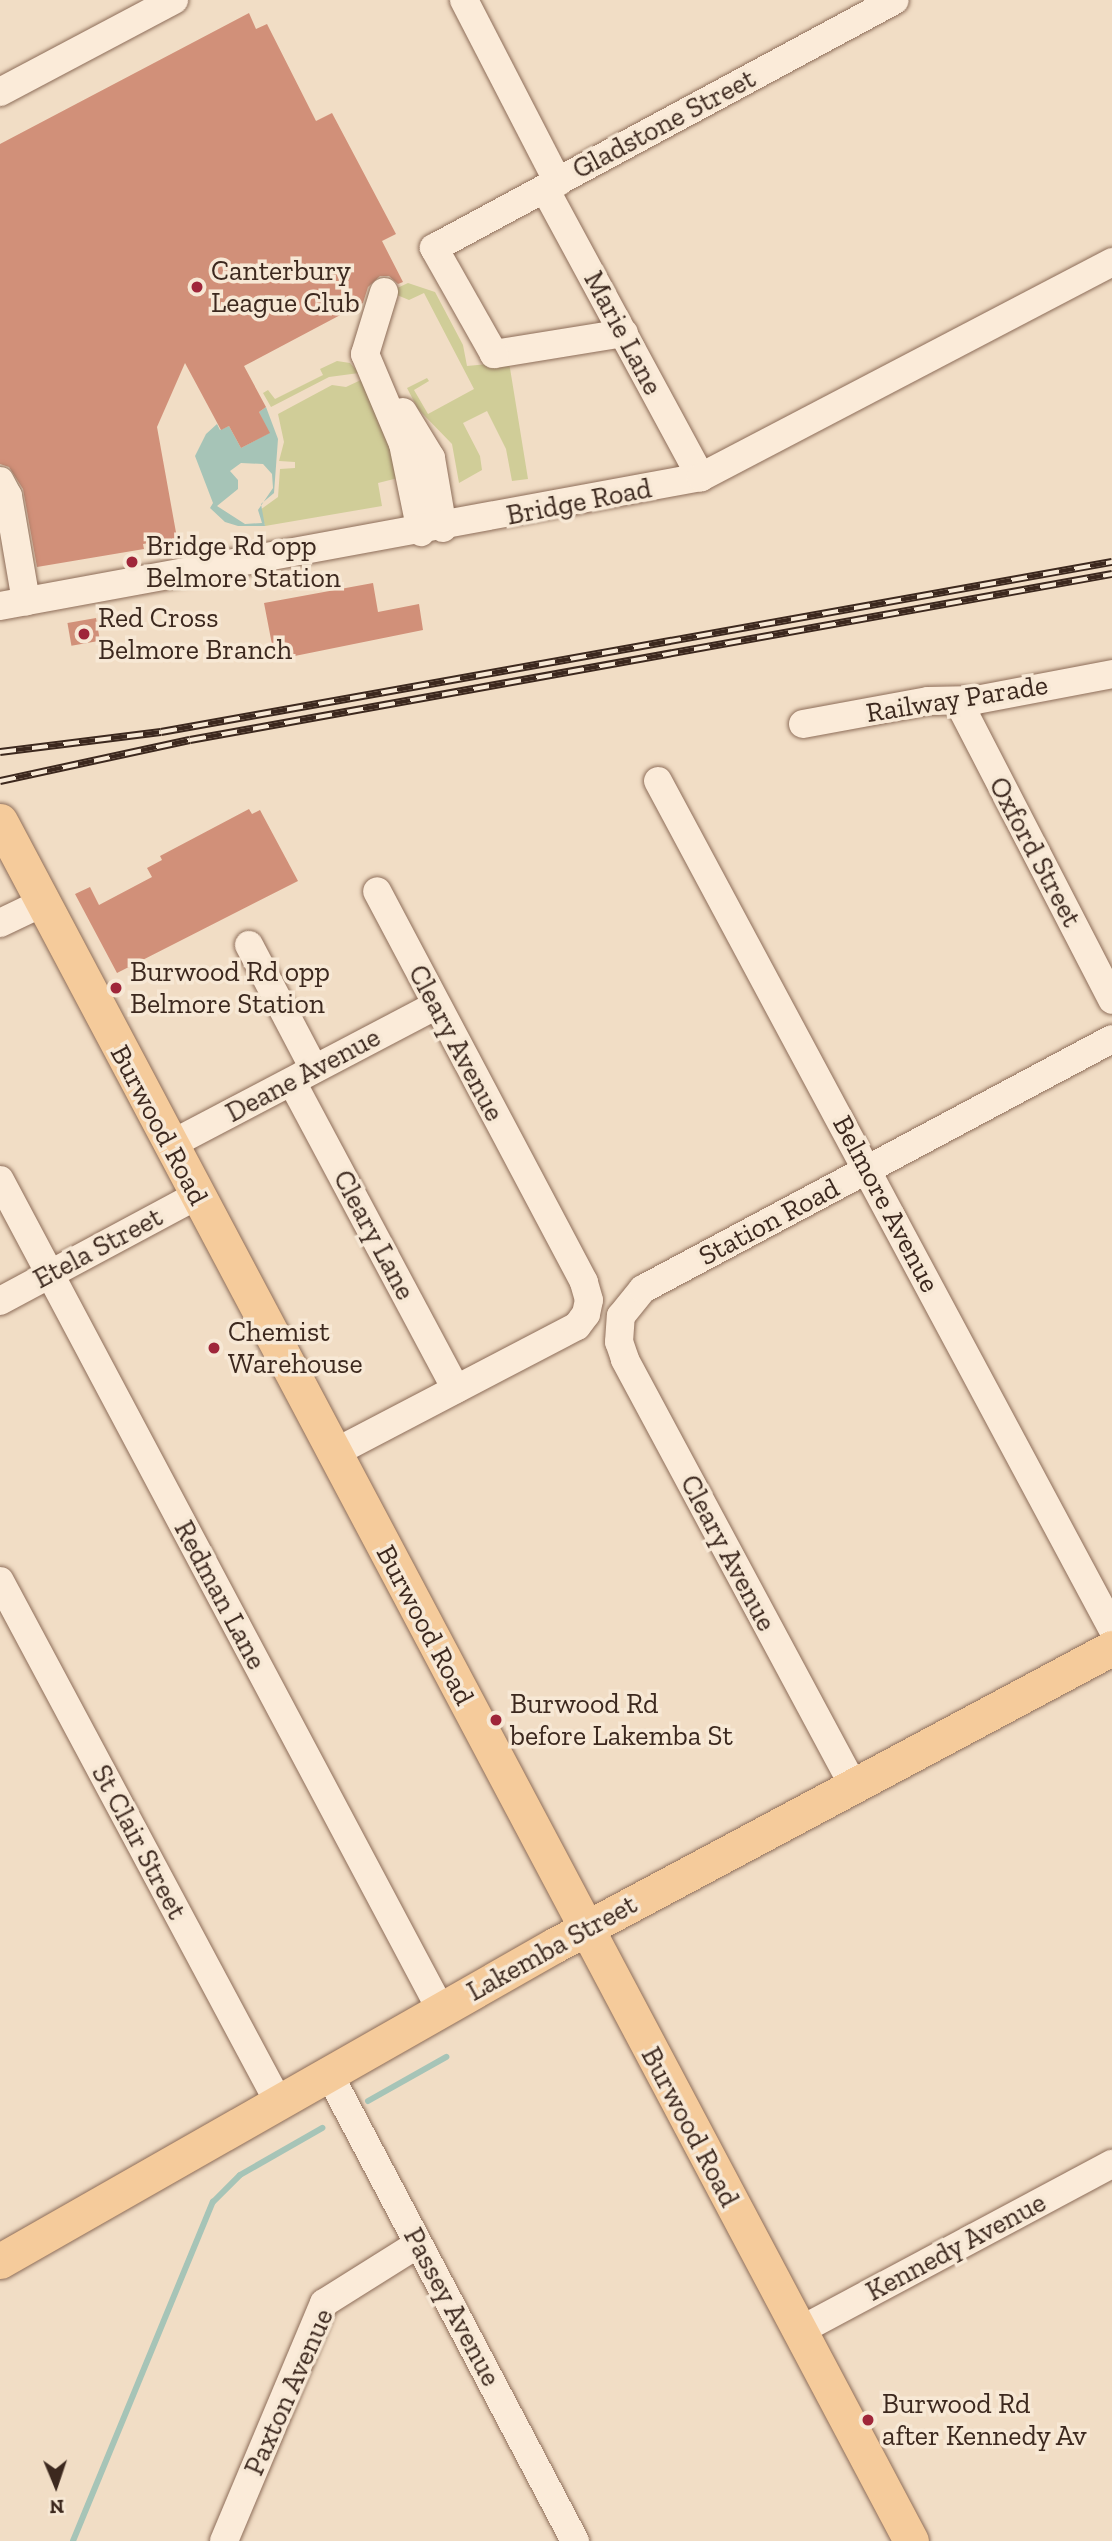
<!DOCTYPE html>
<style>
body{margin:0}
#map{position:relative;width:1112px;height:2541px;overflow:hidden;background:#f1ddc5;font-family:"Zilla Slab",serif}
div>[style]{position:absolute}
.green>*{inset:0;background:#d0cd98}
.water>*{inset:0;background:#a6c4b7}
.stream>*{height:6px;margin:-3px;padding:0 3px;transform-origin:3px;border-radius:3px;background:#a6c4b7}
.building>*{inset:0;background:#d19079;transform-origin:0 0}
.roads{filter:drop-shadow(0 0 2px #8d6d59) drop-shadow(0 0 2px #8d6d59)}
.minor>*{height:28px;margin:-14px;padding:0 14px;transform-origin:14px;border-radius:14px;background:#fbebd9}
.major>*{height:35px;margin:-17.5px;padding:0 17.5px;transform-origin:17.5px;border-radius:17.5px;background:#f5cb9b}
.rail>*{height:8px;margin-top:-4px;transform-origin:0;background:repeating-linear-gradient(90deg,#f7e8d5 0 16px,#3c281e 0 32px);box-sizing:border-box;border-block:2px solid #3c281e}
.dots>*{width:19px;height:19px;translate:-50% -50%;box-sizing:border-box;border:4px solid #f7e8d5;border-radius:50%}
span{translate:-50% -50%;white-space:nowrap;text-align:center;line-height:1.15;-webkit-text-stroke:7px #f7e8d5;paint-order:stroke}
.street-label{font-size:28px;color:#3c281e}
.poi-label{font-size:28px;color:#3c281e}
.left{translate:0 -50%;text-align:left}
.north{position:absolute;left:21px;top:2450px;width:70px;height:70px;-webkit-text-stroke:5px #f7e8d5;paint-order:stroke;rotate:178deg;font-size:19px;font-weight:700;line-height:28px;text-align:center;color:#3c281e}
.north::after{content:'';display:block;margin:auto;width:24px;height:32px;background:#3c281e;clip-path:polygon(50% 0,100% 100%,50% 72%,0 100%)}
</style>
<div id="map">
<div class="green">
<i style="clip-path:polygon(408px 283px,435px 292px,463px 345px,467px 366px,509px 362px,528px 479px,512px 481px,506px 449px,487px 411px,463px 423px,480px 456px,482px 470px,459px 483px,452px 444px,418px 409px,407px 388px,427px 378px,429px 381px,414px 390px,428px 414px,474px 389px,424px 293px,409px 300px,397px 295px,395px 289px)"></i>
<i style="clip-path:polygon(337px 361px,350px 363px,359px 373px,329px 377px,271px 407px,263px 393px,268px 390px,275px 399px,323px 375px,320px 369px)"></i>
<i style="clip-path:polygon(363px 379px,394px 446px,398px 478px,378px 483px,382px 506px,265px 526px,260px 510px,278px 497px,280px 469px,295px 468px,295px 462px,279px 461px,284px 442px,278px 414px,332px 385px,346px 387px)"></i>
</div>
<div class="water">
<i style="clip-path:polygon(evenodd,266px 407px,278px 439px,274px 493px,261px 504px,265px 526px,238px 526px,225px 522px,210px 508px,213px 503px,195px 456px,206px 434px,217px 424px,220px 430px,229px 426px,241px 448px,269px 433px,259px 412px,266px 407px,241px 463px,263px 464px,272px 474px,273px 488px,258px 510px,262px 523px,245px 524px,217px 506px,238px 489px,238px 480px,230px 471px,241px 463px)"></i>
</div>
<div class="stream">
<i style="left:368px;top:2101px;width:90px;rotate:-29.4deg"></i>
<i style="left:73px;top:2541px;width:367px;rotate:-67.6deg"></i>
<i style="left:213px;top:2202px;width:38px;rotate:-45deg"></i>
<i style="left:240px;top:2175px;width:95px;rotate:-29.8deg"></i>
</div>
<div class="building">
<i style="clip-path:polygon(249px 13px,256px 29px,267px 24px,316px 121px,332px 113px,396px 234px,382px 241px,403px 282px,398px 284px,389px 276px,380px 276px,368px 287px,363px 303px,244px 366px,266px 407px,259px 412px,270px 433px,241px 448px,229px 426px,221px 430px,185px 363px,157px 427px,177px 538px,143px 544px,144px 549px,37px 567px,23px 489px,9px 467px,0 464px,0 144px)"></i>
<i style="clip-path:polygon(373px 583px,378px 612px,419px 604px,423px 630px,275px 660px,264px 603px)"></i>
<i style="left:96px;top:618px;width:23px;height:29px;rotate:80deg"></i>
<i style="clip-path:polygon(249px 809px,252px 814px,260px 810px,298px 881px,117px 973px,75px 894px,90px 887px,99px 905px,152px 877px,147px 868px,162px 860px,160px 856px)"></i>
</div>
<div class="roads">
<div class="minor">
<i style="left:464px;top:0;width:205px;rotate:62.7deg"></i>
<i style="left:0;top:92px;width:197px;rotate:-27.9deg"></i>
<i style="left:545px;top:189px;width:328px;rotate:61.6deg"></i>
<i style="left:384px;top:292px;width:65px;rotate:107deg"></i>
<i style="left:365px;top:354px;width:98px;rotate:67.1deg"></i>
<i style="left:403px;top:444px;width:90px;rotate:78.4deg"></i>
<i style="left:624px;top:333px;width:132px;rotate:170.8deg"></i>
<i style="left:494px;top:354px;width:122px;rotate:-119.5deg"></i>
<i style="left:434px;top:248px;width:523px;rotate:-28.28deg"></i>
<i style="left:403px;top:412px;width:54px;rotate:58.7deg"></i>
<i style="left:431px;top:458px;width:71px;rotate:80.3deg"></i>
<i style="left:0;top:481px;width:17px;rotate:62deg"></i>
<i style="left:8px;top:496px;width:107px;rotate:80.3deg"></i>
<i style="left:0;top:606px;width:713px;rotate:-10.43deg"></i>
<i style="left:701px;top:477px;width:464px;rotate:-27.6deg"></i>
<i style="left:959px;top:703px;width:334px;rotate:62.7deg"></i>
<i style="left:803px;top:724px;width:127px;rotate:-10.4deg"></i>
<i style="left:928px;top:701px;width:48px;rotate:-1.2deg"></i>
<i style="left:976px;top:700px;width:138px;rotate:-10.8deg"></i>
<i style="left:658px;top:781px;width:961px;rotate:61.81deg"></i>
<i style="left:0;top:923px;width:47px;rotate:-25.5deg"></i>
<i style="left:249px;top:945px;width:140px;rotate:62.3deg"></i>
<i style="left:292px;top:1082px;width:348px;rotate:61.9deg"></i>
<i style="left:170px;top:1145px;width:299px;rotate:-27.7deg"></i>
<i style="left:0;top:1180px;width:940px;rotate:62.02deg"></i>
<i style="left:0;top:1301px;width:222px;rotate:-28.2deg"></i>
<i style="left:334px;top:1453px;width:274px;rotate:-27.6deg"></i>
<i style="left:577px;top:1326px;width:15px;rotate:-53deg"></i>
<i style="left:586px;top:1314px;width:14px;rotate:-78deg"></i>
<i style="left:589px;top:1300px;width:19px;rotate:-106deg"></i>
<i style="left:584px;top:1282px;width:442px;rotate:-117.9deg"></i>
<i style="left:0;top:1581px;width:592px;rotate:61.88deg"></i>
<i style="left:853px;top:1785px;width:483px;rotate:-118.2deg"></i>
<i style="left:625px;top:1359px;width:18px;rotate:-109deg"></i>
<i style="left:619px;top:1342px;width:26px;rotate:-86deg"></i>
<i style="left:621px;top:1316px;width:35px;rotate:-51deg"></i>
<i style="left:643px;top:1289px;width:531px;rotate:-28.06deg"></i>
<i style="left:329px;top:2074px;width:528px;rotate:62.22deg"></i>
<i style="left:799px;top:2331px;width:355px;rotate:-28.1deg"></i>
<i style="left:224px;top:2541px;width:258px;rotate:-67.2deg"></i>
<i style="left:324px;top:2303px;width:111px;rotate:-32.1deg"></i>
</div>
<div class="major">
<i style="left:0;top:821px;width:1946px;rotate:62.09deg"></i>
<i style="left:0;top:2261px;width:639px;rotate:-29.66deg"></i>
<i style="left:555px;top:1945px;width:631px;rotate:-28.07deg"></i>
</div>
</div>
<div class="rail">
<i style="left:0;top:752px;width:162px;rotate:-7.1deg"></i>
<i style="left:161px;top:732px;width:966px;rotate:-10.14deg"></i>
<i style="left:0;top:781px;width:194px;rotate:-12.2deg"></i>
<i style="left:190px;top:740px;width:937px;rotate:-10.21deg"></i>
</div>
<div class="dots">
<i style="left:197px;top:287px;background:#9f263a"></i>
<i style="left:132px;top:562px;background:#9f263a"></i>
<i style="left:84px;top:634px;background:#9f263a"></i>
<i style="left:116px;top:988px;background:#9f263a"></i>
<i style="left:214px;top:1348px;background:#9f263a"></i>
<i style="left:496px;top:1720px;background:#9f263a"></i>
<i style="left:868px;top:2420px;background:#9f263a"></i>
</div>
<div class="street-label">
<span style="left:664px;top:124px;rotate:-28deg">Gladstone Street</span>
<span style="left:623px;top:333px;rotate:62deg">Marie Lane</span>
<span style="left:579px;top:502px;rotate:-11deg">Bridge Road</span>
<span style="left:957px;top:699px;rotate:-9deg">Railway Parade</span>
<span style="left:1035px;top:852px;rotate:62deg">Oxford Street</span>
<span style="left:456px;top:1043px;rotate:62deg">Cleary Avenue</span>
<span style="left:303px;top:1075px;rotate:-28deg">Deane Avenue</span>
<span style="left:159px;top:1125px;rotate:62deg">Burwood Road</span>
<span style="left:886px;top:1204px;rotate:62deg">Belmore Avenue</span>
<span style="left:769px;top:1222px;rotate:-28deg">Station Road</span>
<span style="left:374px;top:1235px;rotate:62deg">Cleary Lane</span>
<span style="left:98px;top:1248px;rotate:-28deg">Etela Street</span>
<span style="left:728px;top:1553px;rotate:62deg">Cleary Avenue</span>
<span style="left:220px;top:1595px;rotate:62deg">Redman Lane</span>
<span style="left:425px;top:1625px;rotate:62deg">Burwood Road</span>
<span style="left:139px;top:1842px;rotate:62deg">St Clair Street</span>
<span style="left:552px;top:1948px;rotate:-29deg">Lakemba Street</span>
<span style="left:690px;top:2127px;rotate:62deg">Burwood Road</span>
<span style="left:956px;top:2247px;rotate:-28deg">Kennedy Avenue</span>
<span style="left:452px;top:2307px;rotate:62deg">Passey Avenue</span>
<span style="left:289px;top:2392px;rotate:-66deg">Paxton Avenue</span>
</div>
<div class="poi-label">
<span class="left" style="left:211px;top:287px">Canterbury<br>League Club</span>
<span class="left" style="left:146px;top:562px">Bridge Rd opp<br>Belmore Station</span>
<span class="left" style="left:98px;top:634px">Red Cross<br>Belmore Branch</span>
<span class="left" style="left:130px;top:988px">Burwood Rd opp<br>Belmore Station</span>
<span class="left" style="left:228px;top:1348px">Chemist<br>Warehouse</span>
<span class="left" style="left:510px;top:1720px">Burwood Rd<br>before Lakemba St</span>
<span class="left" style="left:882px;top:2420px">Burwood Rd<br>after Kennedy Av</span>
</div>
<div class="north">N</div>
</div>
